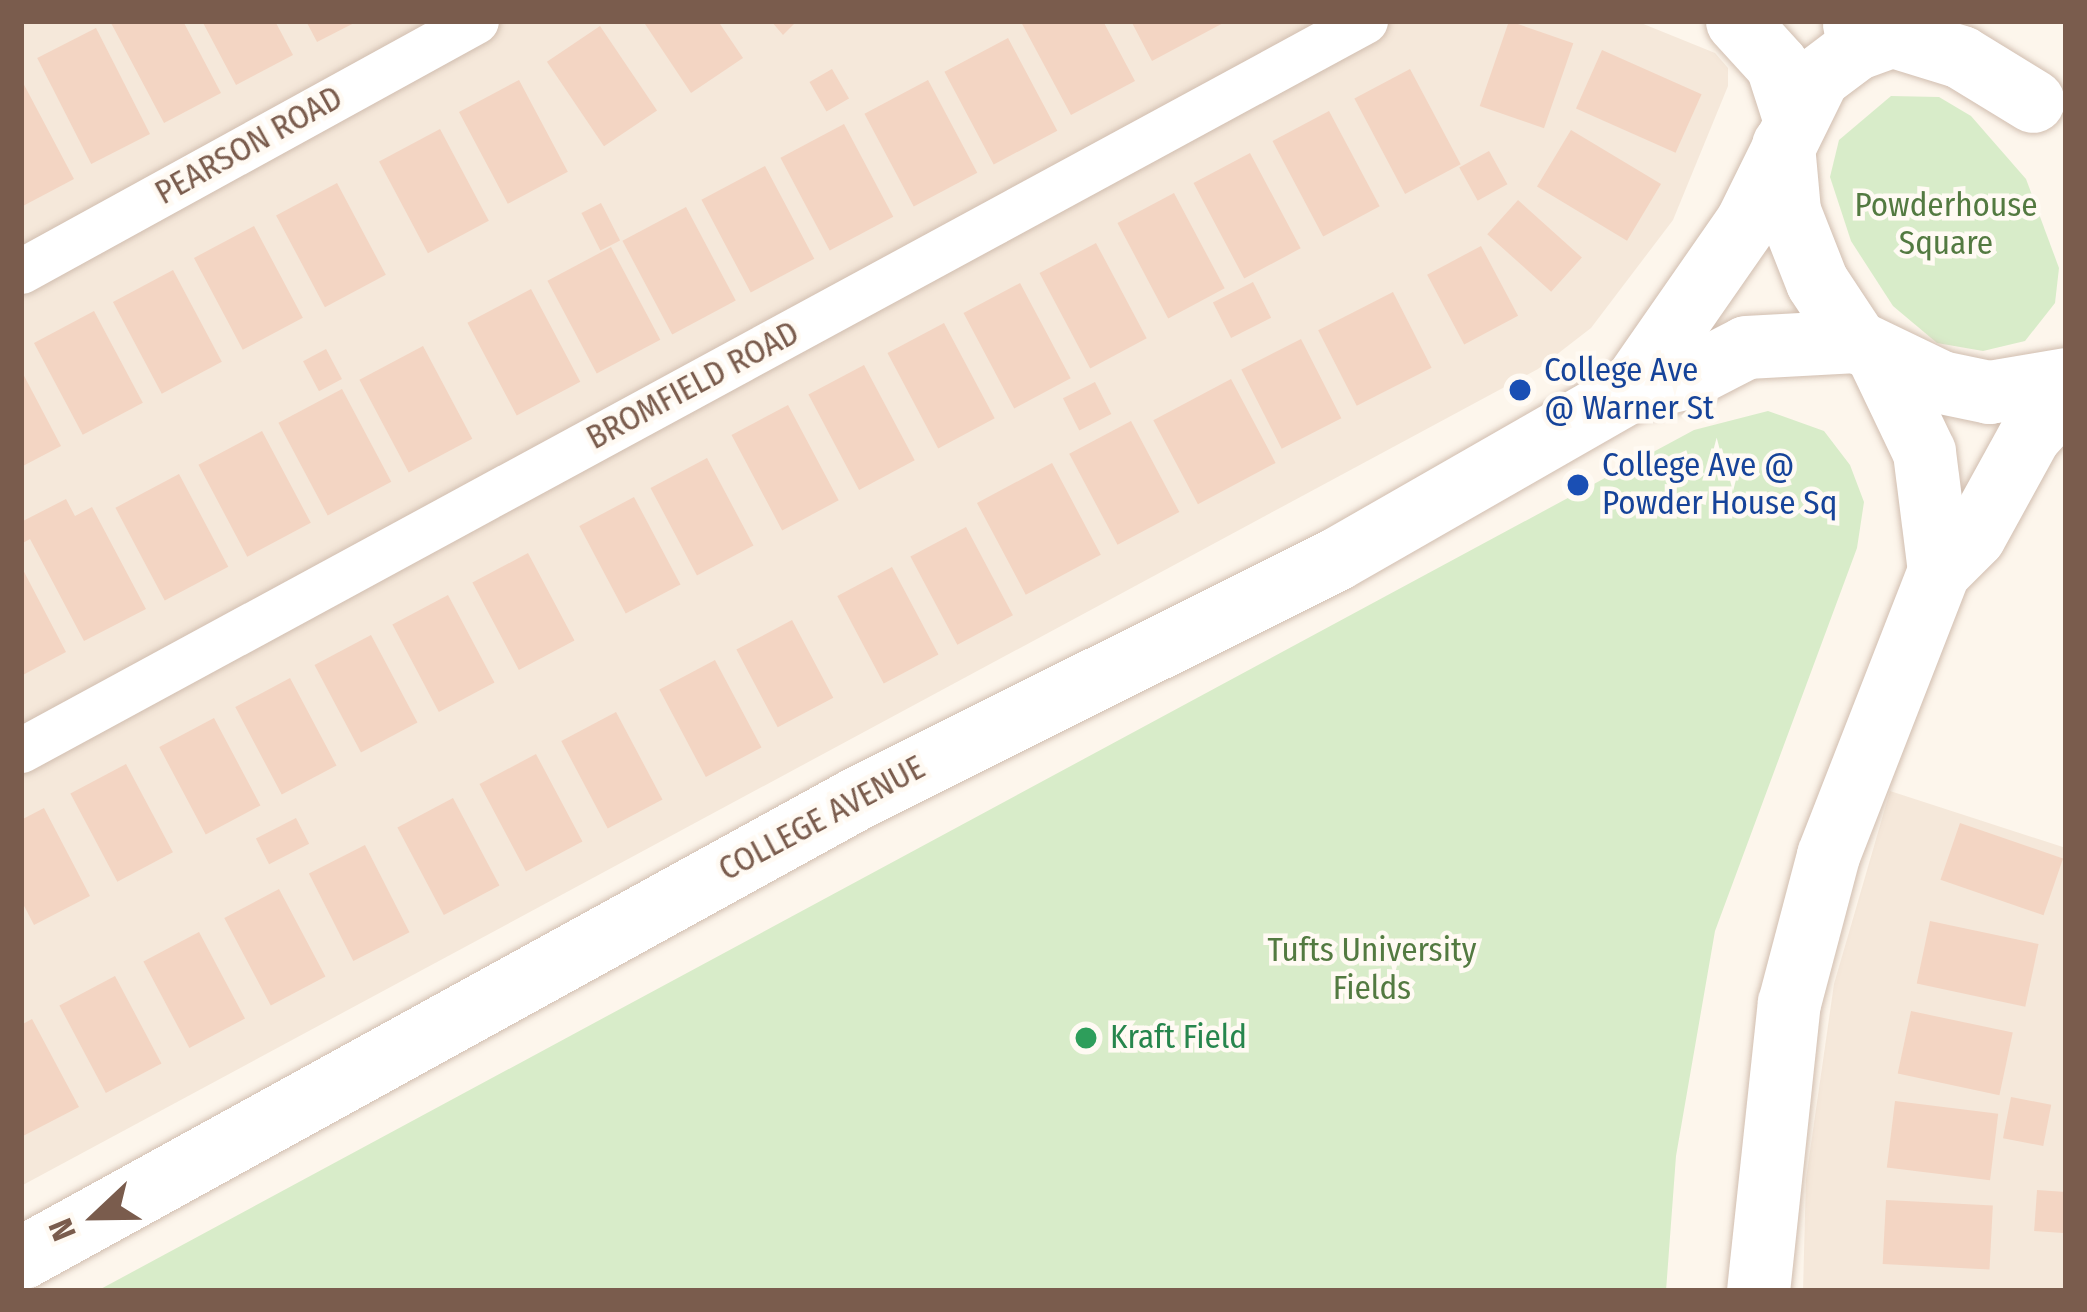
<!DOCTYPE html>
<style>
body{margin:0}
#map{position:relative;width:2087px;height:1312px;overflow:hidden;background:#fdf6ec;font-family:"Fira Sans Condensed",sans-serif}
div>[style]{position:absolute}
.residential>*{inset:0;background:#f5e8da}
.green>*{inset:0;background:#d8ecc9}
.building>*{inset:0;background:#f3d5c3;transform-origin:0 0}
.roads{filter:drop-shadow(0 0 3px #d1beb0) drop-shadow(0 0 3px #d1beb0)}
.street>*{height:45px;margin:-22.5px;padding:0 22.5px;transform-origin:22.5px;border-radius:22.5px;background:#fff}
.secondary>*{height:63px;margin:-31.5px;padding:0 31.5px;transform-origin:31.5px;border-radius:31.5px;background:#fff}
.dots>*{width:33px;height:33px;translate:-50% -50%;box-sizing:border-box;border:6px solid #fffaf3;border-radius:50%}
span{translate:-50% -50%;white-space:nowrap;text-align:center;line-height:1.15;-webkit-text-stroke:9px #fffaf3;paint-order:stroke}
.street-label{font-size:33px;color:#7a5c4d}
.park-label{font-size:33px;color:#537a41}
.transit-label{font-size:33px;color:#164399}
.left{translate:0 -50%;text-align:left}
.leisure-label{font-size:33px;color:#27864d}
.frame{position:absolute;inset:0;border:24px solid #7a5c4d;pointer-events:none}
.north{position:absolute;left:36px;top:1156px;width:120px;height:120px;-webkit-text-stroke:9px #fffaf3;paint-order:stroke;rotate:248deg;font-size:33px;font-weight:700;line-height:48px;text-align:center;color:#7a5c4d}
.north::after{content:'';display:block;margin:auto;width:42px;height:54px;background:#7a5c4d;clip-path:polygon(50% 0,100% 100%,50% 72%,0 100%)}
</style>
<div id="map">
<div class="residential">
<i style="clip-path:polygon(21px 21px,1636px 21px,1715px 53px,1728px 68px,1728px 86px,1673px 220px,1591px 328px,1538px 369px,21px 1186px)"></i>
<i style="clip-path:polygon(1890px 791px,2066px 848px,2066px 1291px,1803px 1291px,1806px 1179px,1834px 984px)"></i>
</div>
<div class="green">
<i style="clip-path:polygon(1891px 96px,1939px 97px,1971px 116px,2026px 179px,2059px 268px,2055px 303px,2025px 341px,1983px 351px,1937px 343px,1893px 306px,1851px 241px,1830px 177px,1839px 140px)"></i>
<i style="clip-path:polygon(1768px 411px,1824px 431px,1850px 465px,1864px 502px,1857px 548px,1715px 931px,1676px 1156px,1666px 1291px,97px 1291px,1694px 430px)"></i>
</div>
<div class="building">
<i style="clip-path:polygon(183px 21px,221px 93px,164px 123px,111px 23px)"></i>
<i style="clip-path:polygon(202px 21px,275px 21px,293px 55px,236px 85px)"></i>
<i style="clip-path:polygon(306px 21px,358px 21px,317px 42px)"></i>
<i style="clip-path:polygon(643px 21px,718px 21px,743px 58px,691px 93px)"></i>
<i style="clip-path:polygon(771px 21px,797px 21px,783px 35px)"></i>
<i style="clip-path:polygon(1103px 21px,1135px 81px,1071px 115px,1021px 22px)"></i>
<i style="clip-path:polygon(1131px 21px,1227px 21px,1152px 61px)"></i>
<i style="left:1509px;top:21px;width:68px;height:90px;rotate:19deg"></i>
<i style="left:600px;top:26px;width:102px;height:64px;rotate:56deg"></i>
<i style="left:96px;top:28px;width:119px;height:66px;rotate:63deg"></i>
<i style="left:1008px;top:38px;width:105px;height:72px;rotate:62deg"></i>
<i style="left:1602px;top:50px;width:109px;height:64px;rotate:24deg"></i>
<i style="left:832px;top:69px;width:34px;height:26px;rotate:60deg"></i>
<i style="left:1410px;top:69px;width:108px;height:63px;rotate:62deg"></i>
<i style="clip-path:polygon(21px 79px,74px 179px,21px 207px)"></i>
<i style="left:519px;top:80px;width:104px;height:68px;rotate:62deg"></i>
<i style="left:928px;top:80px;width:105px;height:72px;rotate:62deg"></i>
<i style="left:1329px;top:111px;width:108px;height:64px;rotate:62deg"></i>
<i style="left:844px;top:124px;width:105px;height:72px;rotate:62deg"></i>
<i style="left:440px;top:129px;width:104px;height:69px;rotate:62deg"></i>
<i style="left:1571px;top:130px;width:105px;height:66px;rotate:31deg"></i>
<i style="left:1489px;top:151px;width:38px;height:34px;rotate:61deg"></i>
<i style="left:1250px;top:153px;width:108px;height:64px;rotate:62deg"></i>
<i style="left:765px;top:166px;width:105px;height:72px;rotate:62deg"></i>
<i style="left:337px;top:183px;width:104px;height:69px;rotate:62deg"></i>
<i style="left:1174px;top:193px;width:108px;height:64px;rotate:62deg"></i>
<i style="left:1518px;top:200px;width:86px;height:46px;rotate:42deg"></i>
<i style="left:601px;top:203px;width:42px;height:22px;rotate:63deg"></i>
<i style="left:686px;top:207px;width:106px;height:72px;rotate:62deg"></i>
<i style="left:254px;top:226px;width:104px;height:68px;rotate:62deg"></i>
<i style="left:1096px;top:243px;width:108px;height:64px;rotate:62deg"></i>
<i style="left:1481px;top:246px;width:79px;height:61px;rotate:62deg"></i>
<i style="left:611px;top:247px;width:105px;height:72px;rotate:62deg"></i>
<i style="left:173px;top:270px;width:104px;height:68px;rotate:62deg"></i>
<i style="left:1253px;top:282px;width:40px;height:45px;rotate:63deg"></i>
<i style="left:1020px;top:283px;width:108px;height:64px;rotate:62deg"></i>
<i style="left:531px;top:289px;width:105px;height:72px;rotate:62deg"></i>
<i style="left:1393px;top:292px;width:85px;height:84px;rotate:63deg"></i>
<i style="left:94px;top:311px;width:104px;height:68px;rotate:62deg"></i>
<i style="left:944px;top:323px;width:108px;height:64px;rotate:62deg"></i>
<i style="left:1301px;top:339px;width:89px;height:67px;rotate:63deg"></i>
<i style="left:423px;top:346px;width:105px;height:72px;rotate:62deg"></i>
<i style="left:326px;top:349px;width:34px;height:26px;rotate:62deg"></i>
<i style="left:864px;top:365px;width:108px;height:63px;rotate:62deg"></i>
<i style="clip-path:polygon(21px 370px,61px 446px,21px 467px)"></i>
<i style="left:1231px;top:379px;width:95px;height:88px;rotate:62deg"></i>
<i style="left:1095px;top:382px;width:36px;height:36px;rotate:63deg"></i>
<i style="left:342px;top:389px;width:105px;height:72px;rotate:62deg"></i>
<i style="left:788px;top:405px;width:108px;height:64px;rotate:62deg"></i>
<i style="left:1131px;top:421px;width:103px;height:70px;rotate:62deg"></i>
<i style="left:262px;top:431px;width:104px;height:72px;rotate:62deg"></i>
<i style="left:707px;top:458px;width:99px;height:64px;rotate:62deg"></i>
<i style="left:1052px;top:463px;width:104px;height:85px;rotate:62deg"></i>
<i style="left:179px;top:474px;width:105px;height:72px;rotate:62deg"></i>
<i style="left:634px;top:497px;width:99px;height:62px;rotate:62deg"></i>
<i style="clip-path:polygon(66px 499px,75px 516px,92px 507px,146px 609px,84px 641px,30px 539px,21px 544px,21px 522px)"></i>
<i style="left:966px;top:527px;width:100px;height:63px;rotate:62deg"></i>
<i style="left:528px;top:553px;width:99px;height:63px;rotate:62deg"></i>
<i style="clip-path:polygon(21px 566px,66px 652px,21px 676px)"></i>
<i style="left:892px;top:567px;width:99px;height:62px;rotate:62deg"></i>
<i style="left:448px;top:595px;width:99px;height:63px;rotate:62deg"></i>
<i style="left:792px;top:620px;width:88px;height:63px;rotate:62deg"></i>
<i style="left:371px;top:635px;width:99px;height:64px;rotate:62deg"></i>
<i style="left:715px;top:660px;width:99px;height:63px;rotate:62deg"></i>
<i style="left:290px;top:678px;width:99px;height:62px;rotate:62deg"></i>
<i style="left:616px;top:712px;width:99px;height:62px;rotate:62deg"></i>
<i style="left:214px;top:718px;width:99px;height:62px;rotate:62deg"></i>
<i style="left:536px;top:754px;width:99px;height:64px;rotate:62deg"></i>
<i style="left:126px;top:764px;width:100px;height:63px;rotate:62deg"></i>
<i style="left:453px;top:798px;width:99px;height:63px;rotate:62deg"></i>
<i style="clip-path:polygon(44px 808px,90px 896px,34px 925px,21px 900px,21px 820px)"></i>
<i style="left:296px;top:818px;width:29px;height:45px;rotate:63deg"></i>
<i style="left:1960px;top:823px;width:109px;height:60px;rotate:19deg"></i>
<i style="left:365px;top:845px;width:98px;height:63px;rotate:63deg"></i>
<i style="left:279px;top:889px;width:99px;height:62px;rotate:62deg"></i>
<i style="left:1930px;top:921px;width:111px;height:64px;rotate:12deg"></i>
<i style="left:199px;top:932px;width:98px;height:63px;rotate:62deg"></i>
<i style="left:115px;top:976px;width:99px;height:63px;rotate:62deg"></i>
<i style="left:1911px;top:1011px;width:104px;height:64px;rotate:12deg"></i>
<i style="clip-path:polygon(32px 1019px,79px 1107px,23px 1136px,21px 1025px)"></i>
<i style="left:2011px;top:1097px;width:41px;height:42px;rotate:11deg"></i>
<i style="left:1895px;top:1101px;width:104px;height:67px;rotate:7deg"></i>
<i style="left:2037px;top:1190px;width:29px;height:41px;rotate:4deg"></i>
<i style="left:1886px;top:1200px;width:107px;height:64px;rotate:3deg"></i>
</div>
<div class="roads">
<div class="street">
<i style="left:21px;top:271px;width:519px;rotate:-28.79deg"></i>
<i style="left:21px;top:750px;width:1529px;rotate:-28.48deg"></i>
</div>
<div class="secondary">
<i style="left:1737px;top:21px;width:59px;rotate:47.7deg"></i>
<i style="left:1777px;top:65px;width:56px;rotate:72.2deg"></i>
<i style="left:1854px;top:24px;width:112px;rotate:17.1deg"></i>
<i style="left:1961px;top:57px;width:84px;rotate:31.4deg"></i>
<i style="left:1783px;top:145px;width:66px;rotate:84.8deg"></i>
<i style="left:1789px;top:211px;width:76px;rotate:68.5deg"></i>
<i style="left:1817px;top:282px;width:71px;rotate:56.5deg"></i>
<i style="left:1856px;top:341px;width:94px;rotate:25.8deg"></i>
<i style="left:1941px;top:382px;width:49px;rotate:11.8deg"></i>
<i style="left:1989px;top:392px;width:78px;rotate:-9.6deg"></i>
<i style="left:1879px;top:358px;width:104px;rotate:64.4deg"></i>
<i style="left:1924px;top:452px;width:120px;rotate:82.8deg"></i>
<i style="left:1629px;top:391px;width:207px;rotate:-55.2deg"></i>
<i style="left:1747px;top:221px;width:161px;rotate:-63.8deg"></i>
<i style="left:1818px;top:77px;width:46px;rotate:-37.1deg"></i>
<i style="left:1855px;top:49px;width:38px;rotate:-20deg"></i>
<i style="left:21px;top:1258px;width:954px;rotate:-28.82deg"></i>
<i style="left:857px;top:798px;width:535px;rotate:-26.52deg"></i>
<i style="left:1336px;top:559px;width:338px;rotate:-29.8deg"></i>
<i style="left:1629px;top:391px;width:61px;rotate:-13.3deg"></i>
<i style="left:1688px;top:377px;width:65px;rotate:-27.3deg"></i>
<i style="left:1746px;top:347px;width:110px;rotate:-3.1deg"></i>
<i style="left:1758px;top:1291px;width:290px;rotate:-83.9deg"></i>
<i style="left:1789px;top:1003px;width:153px;rotate:-75.2deg"></i>
<i style="left:1828px;top:855px;width:305px;rotate:-68.7deg"></i>
<i style="left:1939px;top:571px;width:49px;rotate:-45deg"></i>
<i style="left:1974px;top:536px;width:114px;rotate:-61.2deg"></i>
<i style="left:2029px;top:436px;width:55px;rotate:-47.9deg"></i>
</div>
</div>
<div class="dots">
<i style="left:1520px;top:390px;background:#1a4fb4"></i>
<i style="left:1578px;top:485px;background:#1a4fb4"></i>
<i style="left:1086px;top:1038px;background:#2e9e5b"></i>
</div>
<div class="street-label">
<span style="left:249px;top:146px;rotate:-29deg">PEARSON ROAD</span>
<span style="left:693px;top:386px;rotate:-28deg">BROMFIELD ROAD</span>
<span style="left:822px;top:819px;rotate:-28deg">COLLEGE AVENUE</span>
</div>
<div class="park-label">
<span style="left:1946px;top:225px">Powderhouse<br>Square</span>
<span style="left:1372px;top:970px">Tufts University<br>Fields</span>
</div>
<div class="transit-label">
<span class="left" style="left:1544px;top:390px">College Ave<br>@ Warner St</span>
<span class="left" style="left:1602px;top:485px">College Ave @<br>Powder House Sq</span>
</div>
<div class="leisure-label">
<span class="left" style="left:1110px;top:1038px">Kraft Field</span>
</div>
<div class="frame"></div>
<div class="north">N</div>
</div>
